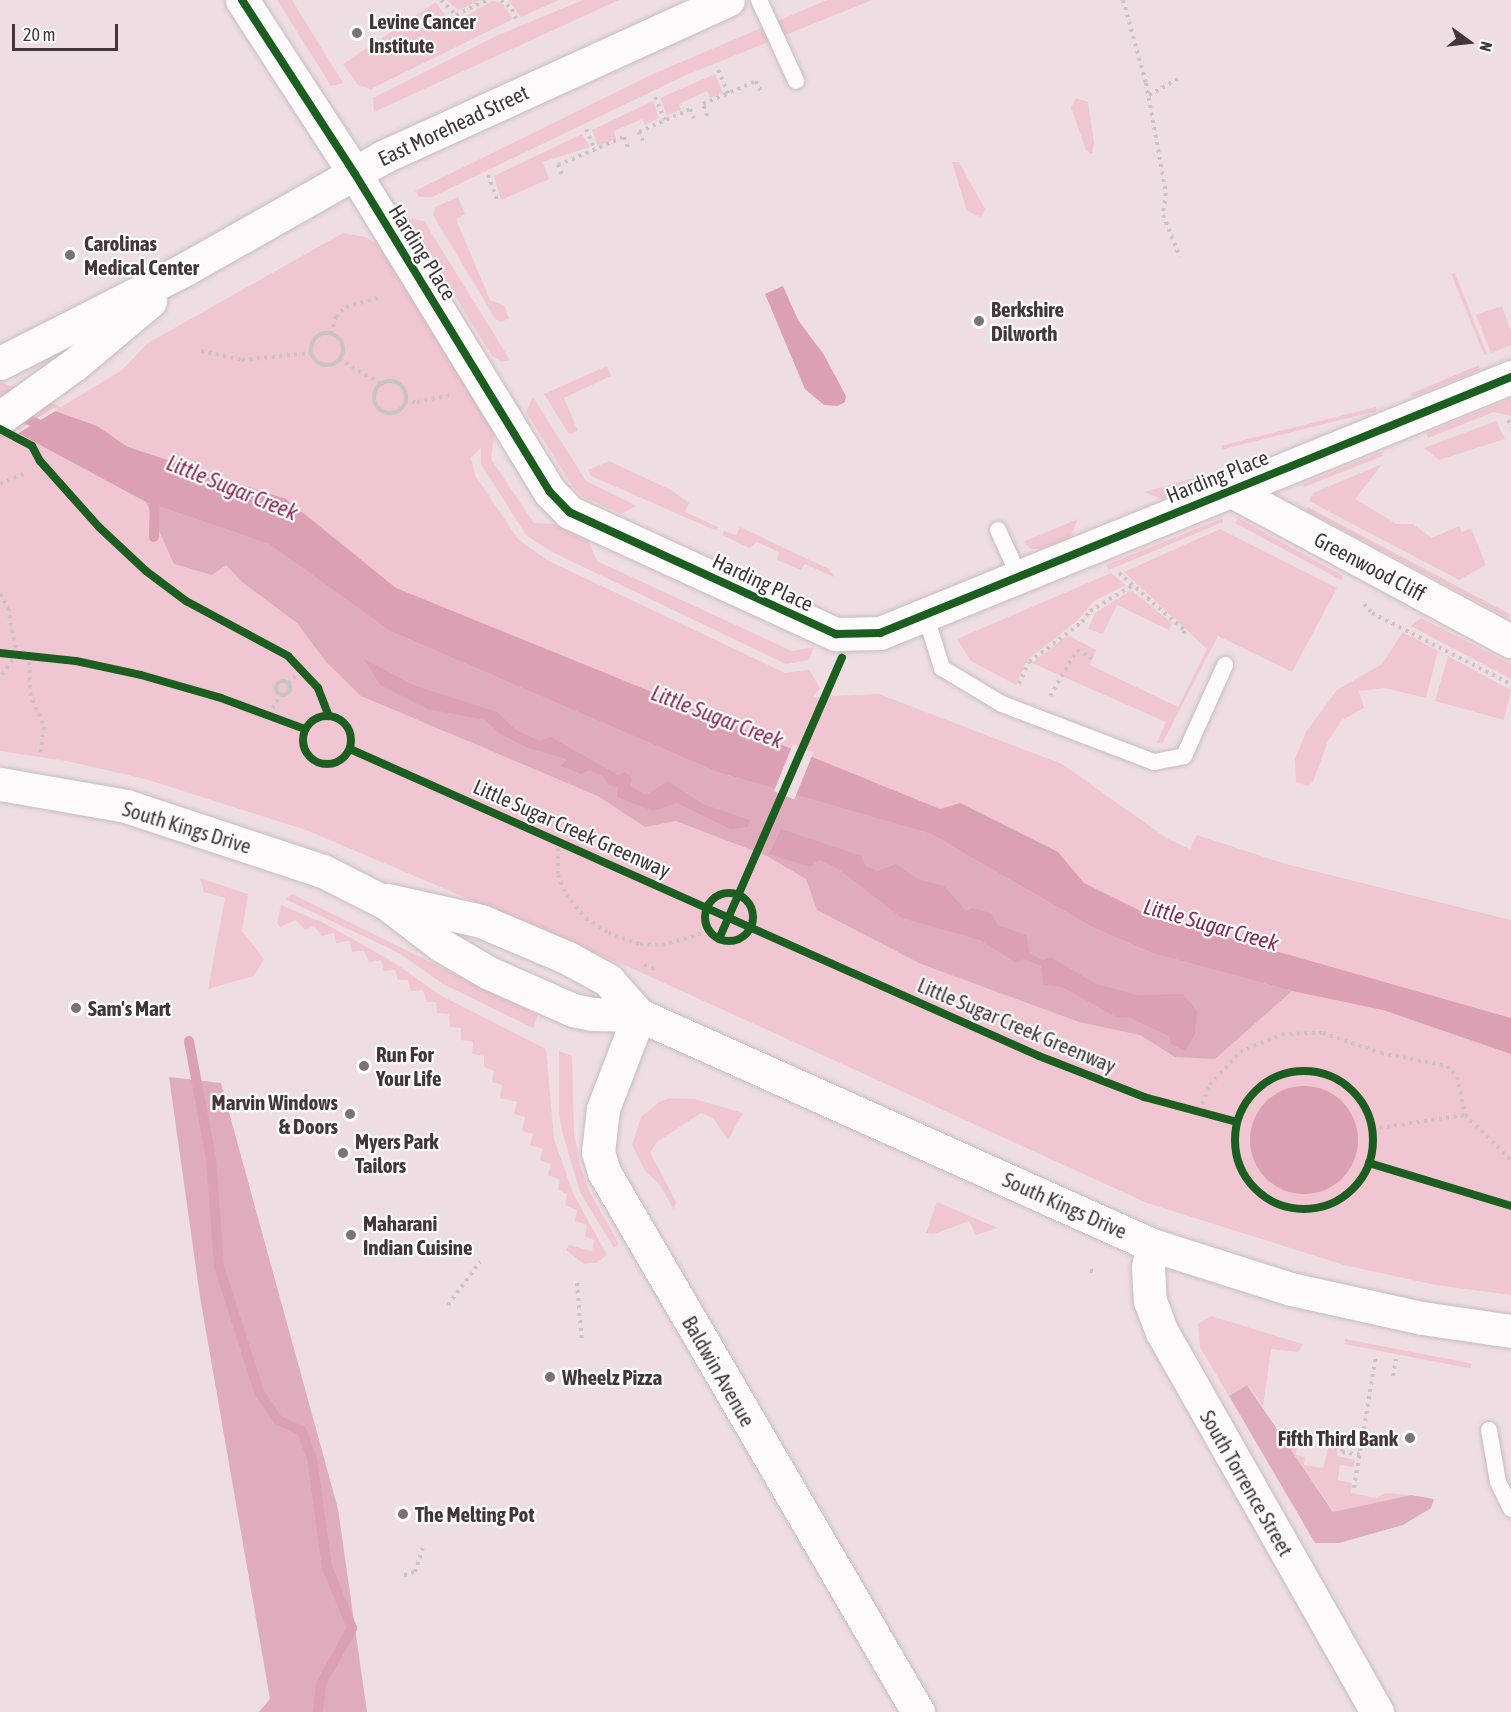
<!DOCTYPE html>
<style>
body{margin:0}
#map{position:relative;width:1511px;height:1712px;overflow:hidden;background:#eedee3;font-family:"Asap Condensed",sans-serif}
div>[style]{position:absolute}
.green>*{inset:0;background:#f1c6d3;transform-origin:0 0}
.forest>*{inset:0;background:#dfacbe}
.water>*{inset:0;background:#dca0b4}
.round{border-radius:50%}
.pier>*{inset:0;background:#eedee3;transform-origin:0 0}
.stream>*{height:10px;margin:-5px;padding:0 5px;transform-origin:5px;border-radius:5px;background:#dca0b4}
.path>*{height:4px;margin-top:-2px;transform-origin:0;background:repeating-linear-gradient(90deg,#c9c4c6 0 3px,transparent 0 7.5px)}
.path>.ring{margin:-2px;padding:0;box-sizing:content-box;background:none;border:4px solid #c9c4c6;border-radius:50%}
.roads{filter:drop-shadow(0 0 2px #c7bbbf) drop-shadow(0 0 2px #c7bbbf)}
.lane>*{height:16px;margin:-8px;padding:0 8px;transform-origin:8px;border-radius:8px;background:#fcfafb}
.street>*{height:33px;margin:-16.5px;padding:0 16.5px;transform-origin:16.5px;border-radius:16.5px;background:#fcfafb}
.secondary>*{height:33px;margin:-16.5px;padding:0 16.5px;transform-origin:16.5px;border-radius:16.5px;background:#fcfafb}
.cycleway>*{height:8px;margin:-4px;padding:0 4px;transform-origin:4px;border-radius:4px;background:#1b5e20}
.cycleway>.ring{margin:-4px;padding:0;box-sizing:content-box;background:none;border:8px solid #1b5e20;border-radius:50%}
.dots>*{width:16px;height:16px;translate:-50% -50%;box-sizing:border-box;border:3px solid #fff;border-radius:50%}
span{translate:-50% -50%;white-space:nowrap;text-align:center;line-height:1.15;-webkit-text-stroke:4.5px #fff;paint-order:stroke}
.poi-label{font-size:21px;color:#42363a;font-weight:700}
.left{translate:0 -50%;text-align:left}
.right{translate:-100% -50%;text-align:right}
.street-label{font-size:21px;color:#42363a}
.water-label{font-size:22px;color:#882b52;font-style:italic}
.north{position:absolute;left:1439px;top:12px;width:60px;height:60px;-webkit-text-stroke:4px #fff;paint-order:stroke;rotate:105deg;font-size:16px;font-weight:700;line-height:24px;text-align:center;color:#42363a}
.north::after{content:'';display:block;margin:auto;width:21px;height:27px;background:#42363a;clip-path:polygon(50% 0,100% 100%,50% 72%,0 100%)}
.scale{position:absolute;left:12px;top:24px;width:106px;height:27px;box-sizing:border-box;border:3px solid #42363a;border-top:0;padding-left:8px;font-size:18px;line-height:21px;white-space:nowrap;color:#42363a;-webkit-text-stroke:4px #fff;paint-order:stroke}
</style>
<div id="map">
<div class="green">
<i style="clip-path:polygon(277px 0,292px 0,343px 83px,331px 86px)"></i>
<i style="clip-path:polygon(447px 0,481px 0,458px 10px)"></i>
<i style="clip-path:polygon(508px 0,559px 0,521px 17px)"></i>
<i style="clip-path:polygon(583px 0,619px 0,374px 112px,373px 98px,496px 36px)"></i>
<i style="clip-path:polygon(827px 0,872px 0,684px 76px,432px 197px,419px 197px,415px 191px,653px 74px)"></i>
<i style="clip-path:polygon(492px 1px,502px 3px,513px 19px,371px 89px,358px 85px,343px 64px,436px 2px,447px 18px,459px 20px)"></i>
<i style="clip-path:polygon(715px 74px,723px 93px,710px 98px,707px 91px,679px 104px,681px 110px,667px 115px,660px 98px)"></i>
<i style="clip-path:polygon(1076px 98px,1088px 102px,1094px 143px,1092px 154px,1086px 150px,1071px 107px)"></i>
<i style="clip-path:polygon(653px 101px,659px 118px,645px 125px,642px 119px,614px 131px,616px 139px,598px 146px,592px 130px)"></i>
<i style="clip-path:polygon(582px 134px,590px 147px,543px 162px,549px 179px,501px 200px,494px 176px)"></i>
<i style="clip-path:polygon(952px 162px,959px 162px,985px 209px,981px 217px,967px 211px)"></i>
<i style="clip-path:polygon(458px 197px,465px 214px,456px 219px,490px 300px,504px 305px,509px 318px,502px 322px,496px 320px,433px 215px,435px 207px)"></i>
<i style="clip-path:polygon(407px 218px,424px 221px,510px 360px,502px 362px,492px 356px)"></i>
<i style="clip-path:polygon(343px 233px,366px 237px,377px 244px,499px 432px,494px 436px,491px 459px,534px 523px,554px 524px,589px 542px,597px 561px,792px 651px,814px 647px,809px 660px,786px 664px,550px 551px,526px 535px,481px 464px,481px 447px,471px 458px,475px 475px,518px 539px,547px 560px,785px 673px,809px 670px,820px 688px,814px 697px,879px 694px,1062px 764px,1168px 839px,1190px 849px,1197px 835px,1286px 864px,1511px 920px,1511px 1295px,1435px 1285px,1344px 1265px,1147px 1203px,629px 967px,306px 830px,145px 779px,67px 761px,0 751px,0 382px,61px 407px,122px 370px,148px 343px)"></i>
<i style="clip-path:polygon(1455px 273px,1487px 354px,1484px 355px,1451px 274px)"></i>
<i style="clip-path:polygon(1502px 306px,1511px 332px,1511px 345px,1491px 353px,1476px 315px)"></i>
<i style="clip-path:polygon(1479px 365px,1480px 370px,1412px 397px,1410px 394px)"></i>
<i style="clip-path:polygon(607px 366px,611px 376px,564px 398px,578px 431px,569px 434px,544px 394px)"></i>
<i style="clip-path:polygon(533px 397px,586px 481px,637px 506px,621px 514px,582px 496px,573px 487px,526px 412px)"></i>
<i style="clip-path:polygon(1511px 399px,1511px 416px,1494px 412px,1428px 438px,1426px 433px)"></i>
<i style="left:1376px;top:407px;width:4px;height:159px;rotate:76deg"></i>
<i style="clip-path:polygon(1496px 421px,1505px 439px,1439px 460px,1424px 448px)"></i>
<i style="clip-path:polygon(1381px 452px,1383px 456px,1304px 487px,1303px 484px)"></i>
<i style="clip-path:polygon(609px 461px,671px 490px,689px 503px,685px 512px,718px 527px,717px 531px,591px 476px,588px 470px)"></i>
<i style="clip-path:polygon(1382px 464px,1355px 499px,1397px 524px,1413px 524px,1432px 538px,1459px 526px,1462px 532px,1471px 528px,1486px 565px,1459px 580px,1309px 501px,1313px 493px)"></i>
<i style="clip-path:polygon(1204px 475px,1211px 478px,1162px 499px,1144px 492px)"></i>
<i style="left:1308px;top:507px;width:229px;height:4px;rotate:28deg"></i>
<i style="clip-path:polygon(1223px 518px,1223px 522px,1109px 570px,1106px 565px)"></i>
<i style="clip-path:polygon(1238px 518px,1343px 576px,1341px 580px,1235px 523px)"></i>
<i style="clip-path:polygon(1078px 519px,1070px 538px,1039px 549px,1031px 549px,1023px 542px)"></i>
<i style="clip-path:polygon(740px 527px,829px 569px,834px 577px,805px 564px,801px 570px,777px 560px,779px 552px,757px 542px,749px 548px,722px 535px,724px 531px,736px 535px)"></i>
<i style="clip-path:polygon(1220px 529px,1337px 588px,1292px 672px,1218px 636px,1162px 744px,1157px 742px,1166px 722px,1032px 663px,1068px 635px,1096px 650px,1090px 665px,1178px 707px,1207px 649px,1124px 572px)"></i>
<i style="clip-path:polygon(1111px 573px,1126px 585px,1094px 601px,1078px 620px,1027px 660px,1016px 685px,971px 661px,957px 639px)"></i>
<i style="clip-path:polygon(1131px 590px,1172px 623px,1169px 630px,1117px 605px,1103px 634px,1088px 629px,1095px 613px)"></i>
<i style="clip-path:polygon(1421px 618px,1511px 664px,1511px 679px,1411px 626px)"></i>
<i style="clip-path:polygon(1403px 632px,1438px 651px,1426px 698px,1384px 688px,1359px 691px,1364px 708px,1342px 720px,1328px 741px,1313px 782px,1308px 786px,1296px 782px,1295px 759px,1306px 732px,1337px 690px,1382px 664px)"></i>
<i style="clip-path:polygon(1448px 656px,1511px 690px,1504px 720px,1435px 701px)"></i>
<i style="clip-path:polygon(200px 878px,248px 894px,242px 931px,264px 959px,254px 976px,208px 989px,225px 898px,204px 892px)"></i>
<i style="clip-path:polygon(292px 894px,538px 1015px,533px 1028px,443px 984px,399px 953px,285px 899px)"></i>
<i style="clip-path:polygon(281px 905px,326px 924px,395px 963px,440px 995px,546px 1049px,554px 1139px,573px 1193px,607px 1255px,596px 1263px,584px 1264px,566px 1250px,569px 1245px,592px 1251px,594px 1240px,585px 1236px,587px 1225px,575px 1221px,577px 1210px,565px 1205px,567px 1194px,558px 1190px,560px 1180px,548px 1175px,551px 1164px,540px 1160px,543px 1149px,530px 1145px,533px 1134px,522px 1131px,525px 1117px,514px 1114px,517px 1102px,500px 1098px,502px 1085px,492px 1082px,494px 1071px,484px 1067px,484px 1056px,472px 1054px,473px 1042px,461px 1040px,461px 1028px,450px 1027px,449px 1014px,437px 1013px,436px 1002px,427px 1002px,423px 990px,411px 991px,408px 980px,398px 980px,395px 970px,384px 971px,381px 960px,369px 962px,364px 951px,352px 952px,349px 941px,336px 943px,334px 933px,322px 936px,314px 926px,305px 930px,296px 920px,280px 927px,277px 923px)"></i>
<i style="clip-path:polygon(559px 1051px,572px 1056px,574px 1133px,580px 1165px,589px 1191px,619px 1244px,614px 1248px,580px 1192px,563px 1135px,559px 1114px)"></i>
<i style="clip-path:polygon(670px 1098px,695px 1099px,743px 1113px,728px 1140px,713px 1118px,701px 1113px,657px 1142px,650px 1152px,676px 1202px,674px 1210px,660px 1185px,645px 1171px,632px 1145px,641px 1117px,659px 1102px)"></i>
<i style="clip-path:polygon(937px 1202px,998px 1228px,976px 1235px,969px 1221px,934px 1234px,926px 1233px)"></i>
<i style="clip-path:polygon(1211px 1316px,1303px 1344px,1298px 1352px,1271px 1349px,1263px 1407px,1248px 1385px,1229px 1396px,1200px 1347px,1198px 1324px)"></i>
<i style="left:1345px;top:1339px;width:129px;height:5px;rotate:11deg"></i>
<i style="clip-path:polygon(1287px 1444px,1297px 1445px,1296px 1455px,1305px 1457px,1304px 1465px,1323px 1468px,1329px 1446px,1338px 1447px,1337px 1456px,1355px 1460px,1354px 1467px,1340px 1465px,1338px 1480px,1352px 1483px,1351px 1493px,1376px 1498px,1385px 1493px,1411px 1495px,1334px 1512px)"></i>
</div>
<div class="forest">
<i style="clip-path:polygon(146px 502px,269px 544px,390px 631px,717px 772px,931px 834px,1092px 927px,1152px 953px,1292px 991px,1215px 1059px,1175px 1057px,1140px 1035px,1079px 1022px,921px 964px,817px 910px,806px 879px,767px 856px,676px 821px,645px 827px,598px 796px,361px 696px,326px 662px,297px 623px,242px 582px,226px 565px,212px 575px,174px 564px)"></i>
<i style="clip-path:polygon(169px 1077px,221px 1083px,338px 1509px,367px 1712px,259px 1712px,270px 1699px,200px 1297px)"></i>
<i style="clip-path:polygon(1247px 1385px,1333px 1512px,1411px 1495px,1434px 1499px,1431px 1508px,1403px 1525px,1339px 1543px,1315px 1543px,1229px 1396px)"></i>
</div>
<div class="water">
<i style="clip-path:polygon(783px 286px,798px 320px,824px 355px,846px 396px,845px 402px,838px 406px,824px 405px,805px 389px,765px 294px)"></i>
<i style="clip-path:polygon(55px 411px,97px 426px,128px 447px,286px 499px,396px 588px,940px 809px,960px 803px,1058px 852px,1084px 883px,1149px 915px,1511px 1018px,1511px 1054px,1383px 1010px,1292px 991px,1152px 953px,1092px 927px,931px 834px,717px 772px,390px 631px,269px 544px,146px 502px,18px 433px)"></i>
<i style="clip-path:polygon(364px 659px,413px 685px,497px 712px,516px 730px,540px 741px,551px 737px,618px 775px,625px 772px,632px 778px,630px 786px,646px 795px,668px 781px,703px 804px,750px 820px,748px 827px,730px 829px,677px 803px,653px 811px,617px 797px,618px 787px,609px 786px,603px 776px,590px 770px,581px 774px,561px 766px,567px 759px,528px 748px,499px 733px,485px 720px,428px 709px,380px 685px)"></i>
<i style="clip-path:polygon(781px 829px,862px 856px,865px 866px,877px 871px,896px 864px,918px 879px,944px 886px,966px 911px,972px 908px,991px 913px,998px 925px,1027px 935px,1029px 953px,1043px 960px,1051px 957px,1096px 984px,1137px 995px,1183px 994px,1197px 1011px,1195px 1034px,1185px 1051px,1171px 1044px,1169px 1036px,1130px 1018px,1116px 1017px,1062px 987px,1043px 985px,1041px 966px,1024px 959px,1016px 963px,980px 940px,902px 918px,837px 868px,819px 860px,810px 867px,769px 854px)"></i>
<i class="round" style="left:1250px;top:1086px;width:108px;height:108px"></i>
</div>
<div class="pier">
<i style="clip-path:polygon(54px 408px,59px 409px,15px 435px,16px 431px)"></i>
<i style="left:793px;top:744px;width:22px;height:51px;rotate:22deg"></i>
</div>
<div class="stream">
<i style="left:14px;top:413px;width:35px;rotate:25deg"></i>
<i style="left:154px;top:537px;width:47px;rotate:-88.8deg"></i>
<i style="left:189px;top:1041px;width:120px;rotate:79.4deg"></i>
<i style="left:211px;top:1159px;width:107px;rotate:85.7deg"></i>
<i style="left:219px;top:1266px;width:132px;rotate:72.4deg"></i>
<i style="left:259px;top:1392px;width:34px;rotate:56deg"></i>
<i style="left:278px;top:1420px;width:26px;rotate:25deg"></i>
<i style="left:302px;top:1431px;width:29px;rotate:70deg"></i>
<i style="left:312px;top:1458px;width:110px;rotate:82.2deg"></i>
<i style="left:327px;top:1567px;width:66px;rotate:67.7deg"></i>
<i style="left:352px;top:1628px;width:64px;rotate:119deg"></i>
<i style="left:321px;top:1684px;width:28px;rotate:96deg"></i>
</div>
<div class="path">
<i style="left:441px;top:0;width:21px;rotate:45deg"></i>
<i style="left:456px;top:15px;width:34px;rotate:-26deg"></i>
<i style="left:501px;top:0;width:14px;rotate:39deg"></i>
<i style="left:512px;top:9px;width:13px;rotate:67deg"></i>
<i style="left:1123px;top:0;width:86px;rotate:74.5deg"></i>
<i style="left:1146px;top:83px;width:112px;rotate:79.7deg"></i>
<i style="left:1166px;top:193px;width:22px;rotate:98deg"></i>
<i style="left:1163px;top:215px;width:45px;rotate:68deg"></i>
<i style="left:718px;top:70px;width:26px;rotate:67deg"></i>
<i style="left:1149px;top:95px;width:35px;rotate:-29deg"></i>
<i style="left:655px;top:97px;width:25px;rotate:67deg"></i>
<i style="left:707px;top:116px;width:13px;rotate:-108deg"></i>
<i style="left:703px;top:104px;width:58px;rotate:-23.5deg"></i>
<i style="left:756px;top:81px;width:14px;rotate:65deg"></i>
<i style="left:586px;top:129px;width:23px;rotate:67deg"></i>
<i style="left:643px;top:141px;width:10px;rotate:-114deg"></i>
<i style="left:639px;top:132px;width:56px;rotate:-24.3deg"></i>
<i style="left:690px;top:109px;width:13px;rotate:67deg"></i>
<i style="left:562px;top:174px;width:10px;rotate:-114deg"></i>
<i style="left:558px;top:165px;width:72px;rotate:-23deg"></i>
<i style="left:624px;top:137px;width:11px;rotate:68deg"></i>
<i style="left:488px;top:175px;width:29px;rotate:70deg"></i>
<i class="ring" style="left:311px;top:333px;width:28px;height:28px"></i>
<i style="left:331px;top:334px;width:18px;rotate:-74deg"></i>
<i style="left:336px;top:317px;width:14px;rotate:-45deg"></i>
<i style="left:346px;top:307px;width:33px;rotate:-16deg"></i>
<i style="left:201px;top:351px;width:42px;rotate:12.4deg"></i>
<i style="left:242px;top:360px;width:69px;rotate:-5.8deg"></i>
<i style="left:339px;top:359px;width:49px;rotate:30.8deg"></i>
<i class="ring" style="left:374px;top:381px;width:28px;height:28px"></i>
<i style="left:405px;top:401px;width:12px;rotate:5deg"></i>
<i style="left:417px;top:402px;width:33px;rotate:-12deg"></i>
<i style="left:1508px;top:420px;width:8px;rotate:67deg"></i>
<i style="left:0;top:484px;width:30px;rotate:-23deg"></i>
<i style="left:1119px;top:573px;width:88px;rotate:41.3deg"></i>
<i style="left:1185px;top:631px;width:6px;rotate:121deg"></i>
<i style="left:0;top:594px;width:16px;rotate:60deg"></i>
<i style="left:8px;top:608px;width:47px;rotate:78.9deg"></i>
<i style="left:17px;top:654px;width:29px;rotate:126deg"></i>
<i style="left:1364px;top:604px;width:12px;rotate:48deg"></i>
<i style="left:1372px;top:613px;width:156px;rotate:27.1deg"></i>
<i style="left:29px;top:655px;width:38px;rotate:88deg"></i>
<i style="left:30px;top:693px;width:37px;rotate:68deg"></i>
<i style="left:44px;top:727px;width:29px;rotate:98deg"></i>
<i class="ring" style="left:276px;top:681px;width:10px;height:10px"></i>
<i style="left:288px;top:683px;width:21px;rotate:-43deg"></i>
<i style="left:1019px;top:684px;width:24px;rotate:-66deg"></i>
<i style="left:1029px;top:662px;width:66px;rotate:-37deg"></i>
<i style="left:1082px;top:622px;width:14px;rotate:-54deg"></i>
<i style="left:1090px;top:611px;width:50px;rotate:-31.2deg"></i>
<i style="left:1050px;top:696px;width:53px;rotate:-59.6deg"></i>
<i style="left:1077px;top:650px;width:17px;rotate:28deg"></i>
<i style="left:269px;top:715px;width:24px;rotate:-62deg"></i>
<i style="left:558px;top:841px;width:34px;rotate:90deg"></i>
<i style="left:558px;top:875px;width:22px;rotate:68deg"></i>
<i style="left:566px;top:895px;width:30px;rotate:49deg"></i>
<i style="left:586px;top:918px;width:27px;rotate:34deg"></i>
<i style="left:608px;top:933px;width:34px;rotate:19deg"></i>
<i style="left:640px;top:944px;width:22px;rotate:3deg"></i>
<i style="left:662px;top:945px;width:50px;rotate:-16.3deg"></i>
<i class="ring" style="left:705px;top:893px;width:44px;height:44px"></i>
<i style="left:644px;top:965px;width:11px;rotate:22deg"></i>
<i style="left:1199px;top:1111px;width:28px;rotate:-67deg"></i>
<i style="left:1210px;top:1085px;width:45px;rotate:-47.7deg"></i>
<i style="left:1240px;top:1052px;width:46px;rotate:-23.2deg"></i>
<i style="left:1282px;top:1034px;width:41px;rotate:-1.4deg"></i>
<i style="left:1323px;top:1033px;width:61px;rotate:19deg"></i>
<i style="left:1381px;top:1053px;width:67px;rotate:11.1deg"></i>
<i style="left:1447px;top:1066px;width:15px;rotate:48deg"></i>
<i style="left:1457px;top:1077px;width:39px;rotate:78deg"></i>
<i style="left:1465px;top:1115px;width:64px;rotate:44.4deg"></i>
<i style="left:1372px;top:1129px;width:94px;rotate:-8.6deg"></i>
<i style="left:1090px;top:1271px;width:4px"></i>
<i style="left:577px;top:1283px;width:60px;rotate:85.2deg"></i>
<i style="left:448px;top:1305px;width:54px;rotate:-53.3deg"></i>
<i style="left:1393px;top:1376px;width:17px;rotate:-80deg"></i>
<i style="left:1344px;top:1442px;width:10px;rotate:101deg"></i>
<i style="left:1342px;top:1452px;width:18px;rotate:9deg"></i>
<i style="left:1354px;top:1488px;width:135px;rotate:-80.6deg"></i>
<i style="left:404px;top:1575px;width:11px;rotate:-15deg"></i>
<i style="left:415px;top:1572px;width:25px;rotate:-72deg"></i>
</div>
<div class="roads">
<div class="lane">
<i style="left:759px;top:0;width:89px;rotate:65.4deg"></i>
<i style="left:998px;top:530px;width:51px;rotate:65.5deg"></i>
<i style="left:925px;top:614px;width:57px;rotate:72.5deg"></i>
<i style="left:942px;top:668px;width:70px;rotate:31deg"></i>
<i style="left:1002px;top:704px;width:163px;rotate:20.9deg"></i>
<i style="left:1154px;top:762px;width:31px;rotate:-11deg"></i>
<i style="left:1184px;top:756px;width:100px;rotate:-65.7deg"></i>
<i style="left:1489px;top:1430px;width:53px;rotate:80.2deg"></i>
<i style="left:1498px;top:1482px;width:30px;rotate:64deg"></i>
</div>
<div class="street">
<i style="left:242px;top:0;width:207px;rotate:57deg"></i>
<i style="left:355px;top:174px;width:373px;rotate:58.5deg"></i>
<i style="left:550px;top:492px;width:28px;rotate:46deg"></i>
<i style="left:569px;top:512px;width:294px;rotate:24.6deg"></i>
<i style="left:836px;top:634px;width:44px;rotate:-1.3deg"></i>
<i style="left:880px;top:633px;width:681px;rotate:-22.08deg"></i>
<i style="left:1230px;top:490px;width:319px;rotate:28.3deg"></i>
<i style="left:639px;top:1015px;width:101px;rotate:111deg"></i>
<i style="left:603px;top:1109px;width:43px;rotate:96.6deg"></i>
<i style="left:598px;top:1152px;width:21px;rotate:73deg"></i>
<i style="left:604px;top:1172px;width:625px;rotate:59.82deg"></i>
<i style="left:1152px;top:1245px;width:22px;rotate:100deg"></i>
<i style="left:1148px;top:1267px;width:34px;rotate:87deg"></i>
<i style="left:1150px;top:1301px;width:33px;rotate:69deg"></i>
<i style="left:1162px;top:1332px;width:437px;rotate:60.5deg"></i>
</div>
<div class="secondary">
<i style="left:0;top:363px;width:210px;rotate:-26.9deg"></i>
<i style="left:187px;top:268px;width:225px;rotate:-29.5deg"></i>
<i style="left:383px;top:157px;width:379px;rotate:-24.5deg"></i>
<i style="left:0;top:418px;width:92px;rotate:-35.8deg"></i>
<i style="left:75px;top:364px;width:98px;rotate:-40deg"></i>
<i style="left:0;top:784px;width:128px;rotate:9.9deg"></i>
<i style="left:126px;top:806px;width:207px;rotate:18.3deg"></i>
<i style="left:323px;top:871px;width:71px;rotate:26.9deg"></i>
<i style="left:386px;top:903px;width:69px;rotate:37.4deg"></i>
<i style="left:441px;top:945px;width:56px;rotate:30.3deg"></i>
<i style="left:489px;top:973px;width:92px;rotate:23.8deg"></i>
<i style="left:573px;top:1010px;width:19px;rotate:12deg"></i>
<i style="left:592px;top:1014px;width:47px;rotate:1.2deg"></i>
<i style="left:639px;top:1015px;width:562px;rotate:24.15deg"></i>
<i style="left:1152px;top:1245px;width:146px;rotate:17.6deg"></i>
<i style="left:1291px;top:1289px;width:134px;rotate:12.5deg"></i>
<i style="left:1422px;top:1318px;width:90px;rotate:8.3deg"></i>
<i style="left:388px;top:900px;width:95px;rotate:12.7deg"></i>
<i style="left:481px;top:921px;width:95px;rotate:23deg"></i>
<i style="left:568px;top:958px;width:46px;rotate:28.8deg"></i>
<i style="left:608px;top:980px;width:47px;rotate:48.5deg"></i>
</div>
</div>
<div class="cycleway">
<i style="left:242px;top:0;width:207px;rotate:57deg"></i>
<i style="left:355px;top:174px;width:373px;rotate:58.5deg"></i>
<i style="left:550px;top:492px;width:28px;rotate:46deg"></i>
<i style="left:569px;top:512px;width:294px;rotate:24.6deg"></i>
<i style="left:836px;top:634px;width:44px;rotate:-1.3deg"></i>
<i style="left:880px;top:633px;width:681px;rotate:-22.08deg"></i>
<i style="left:0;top:429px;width:36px;rotate:28deg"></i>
<i style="left:32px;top:446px;width:17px;rotate:62deg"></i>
<i style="left:40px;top:461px;width:89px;rotate:48.2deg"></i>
<i style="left:99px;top:527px;width:64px;rotate:43.1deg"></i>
<i style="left:146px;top:571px;width:50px;rotate:36.9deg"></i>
<i style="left:186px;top:601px;width:116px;rotate:28.3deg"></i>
<i style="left:288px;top:656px;width:44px;rotate:46.8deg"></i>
<i style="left:318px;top:688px;width:30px;rotate:69deg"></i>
<i style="left:0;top:653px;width:76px;rotate:6deg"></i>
<i style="left:76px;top:661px;width:66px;rotate:12.2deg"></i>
<i style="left:141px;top:675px;width:83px;rotate:16deg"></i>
<i style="left:221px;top:698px;width:90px;rotate:20.3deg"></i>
<i class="ring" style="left:303px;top:716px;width:40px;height:40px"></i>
<i style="left:350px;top:749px;width:754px;rotate:24.02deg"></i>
<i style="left:1039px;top:1056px;width:113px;rotate:21.3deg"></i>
<i style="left:1144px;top:1097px;width:96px;rotate:15deg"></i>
<i class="ring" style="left:705px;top:893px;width:40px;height:40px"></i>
<i style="left:719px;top:939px;width:307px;rotate:-66.4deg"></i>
<i class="ring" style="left:1235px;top:1071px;width:130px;height:130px"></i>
<i style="left:1369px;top:1163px;width:148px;rotate:16.8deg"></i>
</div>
<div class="dots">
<i style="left:357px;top:33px;background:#7e7175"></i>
<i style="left:70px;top:255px;background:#7e7175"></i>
<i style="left:979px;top:321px;background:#7e7175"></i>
<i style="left:76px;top:1008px;background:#7e7175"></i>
<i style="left:364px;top:1066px;background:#7e7175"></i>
<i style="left:350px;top:1114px;background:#7e7175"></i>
<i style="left:343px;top:1153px;background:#7e7175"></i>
<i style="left:351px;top:1235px;background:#7e7175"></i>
<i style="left:550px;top:1377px;background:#7e7175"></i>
<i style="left:1410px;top:1438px;background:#7e7175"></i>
<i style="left:403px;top:1514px;background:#7e7175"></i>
</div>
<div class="poi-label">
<span class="left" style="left:369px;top:33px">Levine Cancer<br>Institute</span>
<span class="left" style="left:84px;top:255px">Carolinas<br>Medical Center</span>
<span class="left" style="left:991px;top:321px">Berkshire<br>Dilworth</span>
<span class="left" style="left:88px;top:1008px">Sam's Mart</span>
<span class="left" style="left:376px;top:1066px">Run For<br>Your Life</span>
<span class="right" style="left:338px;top:1114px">Marvin Windows<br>&amp; Doors</span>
<span class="left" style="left:355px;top:1153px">Myers Park<br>Tailors</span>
<span class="left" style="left:363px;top:1235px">Maharani<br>Indian Cuisine</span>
<span class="left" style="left:562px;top:1377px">Wheelz Pizza</span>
<span class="right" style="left:1398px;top:1438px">Fifth Third Bank</span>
<span class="left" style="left:415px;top:1514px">The Melting Pot</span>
</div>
<div class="street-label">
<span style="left:453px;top:125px;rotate:-25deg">East Morehead Street</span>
<span style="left:423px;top:252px;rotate:58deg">Harding Place</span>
<span style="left:1217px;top:476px;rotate:-22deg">Harding Place</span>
<span style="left:1370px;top:566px;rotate:28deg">Greenwood Cliff</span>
<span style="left:763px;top:582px;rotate:25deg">Harding Place</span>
<span style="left:187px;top:827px;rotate:17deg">South Kings Drive</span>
<span style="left:572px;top:828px;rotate:24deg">Little Sugar Creek Greenway</span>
<span style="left:1017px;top:1025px;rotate:23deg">Little Sugar Creek Greenway</span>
<span style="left:1065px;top:1205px;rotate:24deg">South Kings Drive</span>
<span style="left:719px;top:1371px;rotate:60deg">Baldwin Avenue</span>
<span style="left:1247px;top:1483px;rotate:60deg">South Torrence Street</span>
</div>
<div class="water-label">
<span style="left:232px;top:488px;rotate:22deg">Little Sugar Creek</span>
<span style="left:717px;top:717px;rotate:21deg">Little Sugar Creek</span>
<span style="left:1211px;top:925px;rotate:16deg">Little Sugar Creek</span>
</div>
<div class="north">N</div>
<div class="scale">20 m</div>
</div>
